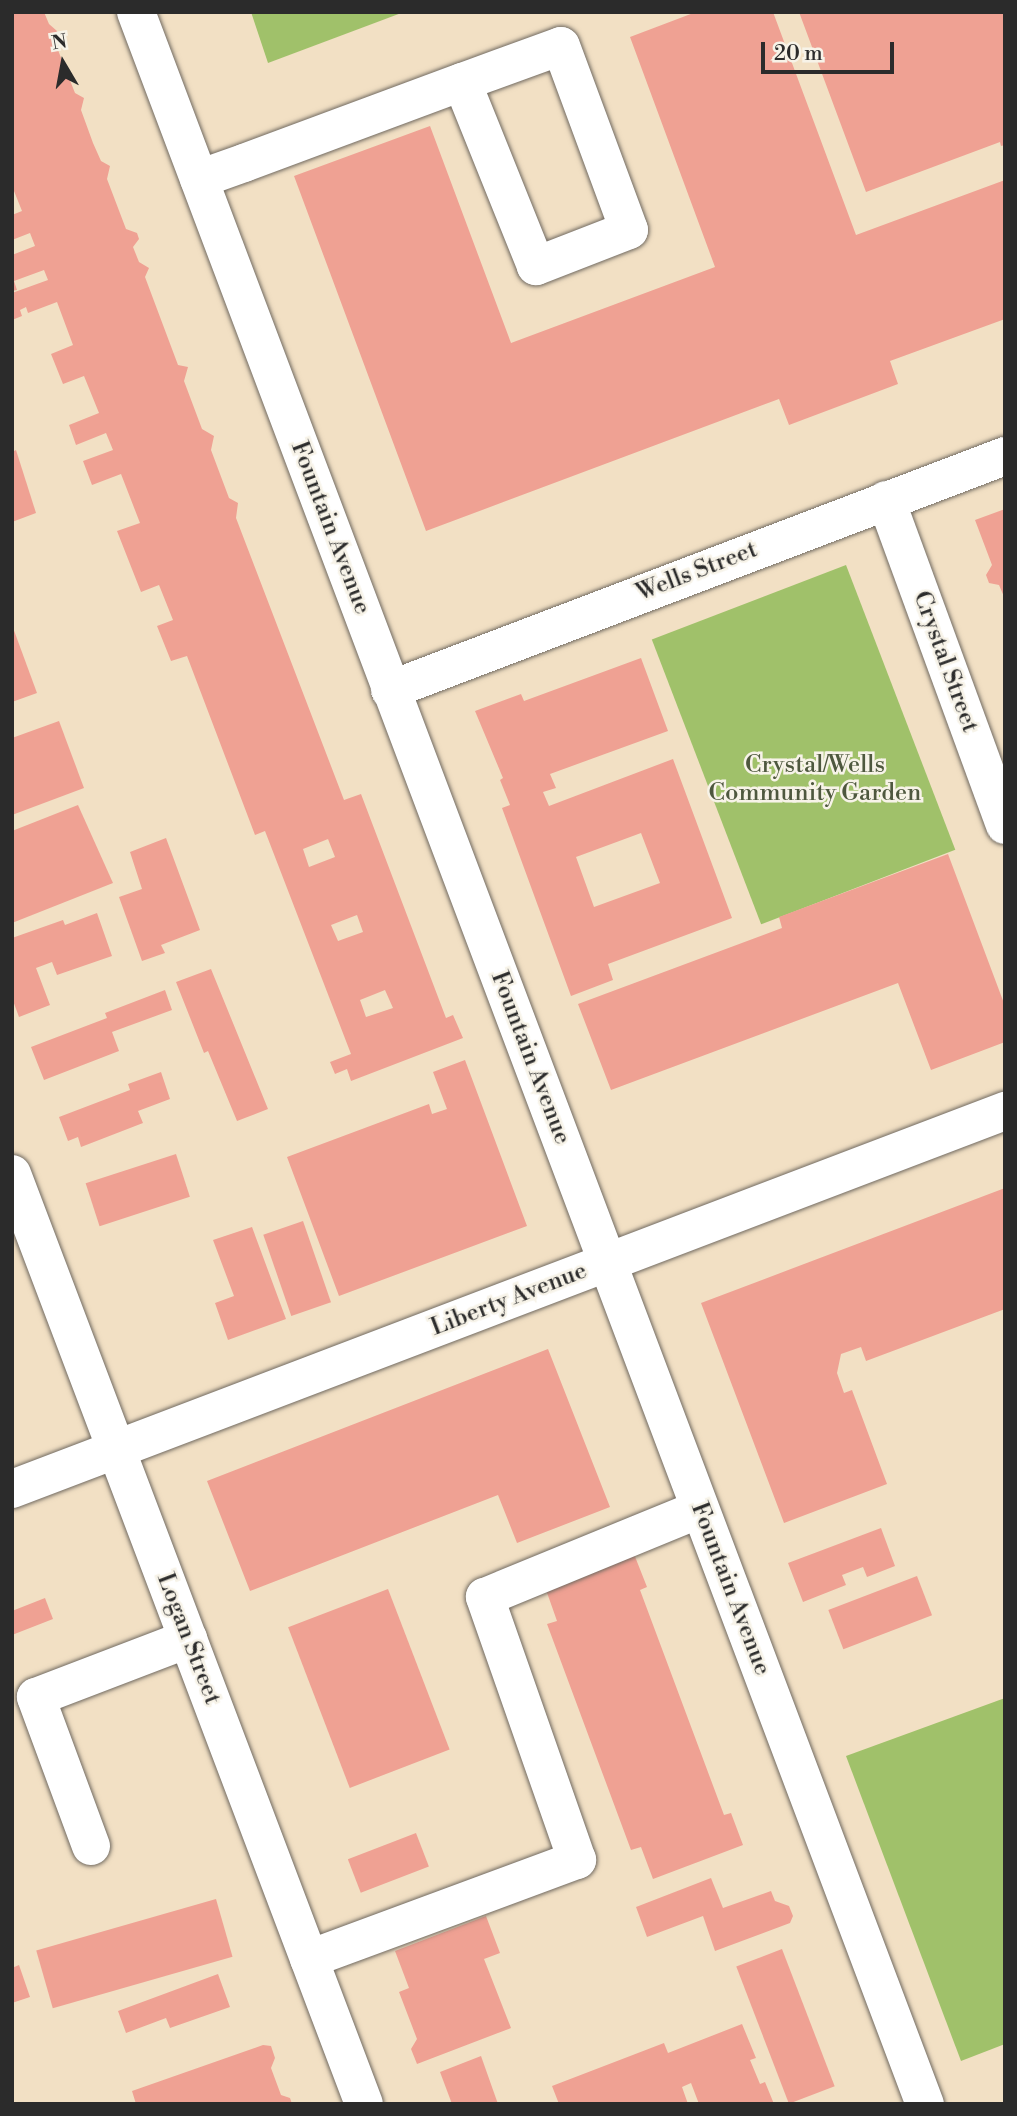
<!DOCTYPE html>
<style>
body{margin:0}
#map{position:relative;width:1017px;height:2116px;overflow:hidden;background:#f2e0c4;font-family:"Libre Bodoni",serif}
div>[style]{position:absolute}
.green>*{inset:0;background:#a0c16a;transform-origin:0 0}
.building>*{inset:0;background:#efa193;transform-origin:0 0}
.roads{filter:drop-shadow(0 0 2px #716a61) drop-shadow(0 0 2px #716a61)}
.minor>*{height:38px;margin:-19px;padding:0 19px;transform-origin:19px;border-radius:19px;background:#fff}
span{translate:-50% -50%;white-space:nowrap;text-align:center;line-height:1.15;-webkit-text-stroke:5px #f7f3e8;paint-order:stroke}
.street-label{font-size:24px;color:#2b2b2b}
.park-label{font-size:24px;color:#4e583e}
.frame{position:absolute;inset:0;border:14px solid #2b2b2b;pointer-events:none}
.north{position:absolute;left:28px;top:28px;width:70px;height:70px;-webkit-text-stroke:5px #f7f3e8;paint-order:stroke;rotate:350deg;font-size:19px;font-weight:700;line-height:28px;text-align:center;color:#2b2b2b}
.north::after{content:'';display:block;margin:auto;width:24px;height:32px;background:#2b2b2b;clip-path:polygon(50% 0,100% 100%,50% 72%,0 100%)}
.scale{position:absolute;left:761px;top:42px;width:133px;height:32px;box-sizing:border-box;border:4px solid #2b2b2b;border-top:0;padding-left:9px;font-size:21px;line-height:24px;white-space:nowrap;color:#2b2b2b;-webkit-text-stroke:5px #f7f3e8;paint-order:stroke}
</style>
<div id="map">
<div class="green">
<i style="clip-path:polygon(251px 12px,404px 12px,268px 63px)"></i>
<i style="left:846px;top:565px;width:305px;height:208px;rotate:69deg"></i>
<i style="clip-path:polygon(1005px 1698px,1005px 2044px,961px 2061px,846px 1756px)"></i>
</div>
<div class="building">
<i style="clip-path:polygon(evenodd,12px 12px,44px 12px,49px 24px,57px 31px,54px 40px,75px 93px,84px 98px,81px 110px,93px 143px,101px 161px,110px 166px,107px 179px,126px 229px,137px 233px,139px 239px,133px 247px,139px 262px,149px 268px,145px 277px,178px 365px,188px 367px,184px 381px,202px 429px,214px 436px,211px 450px,229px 498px,238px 503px,236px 518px,344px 800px,361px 794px,446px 1018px,453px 1015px,463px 1038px,351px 1081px,347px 1069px,335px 1074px,330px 1062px,351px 1054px,265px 831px,255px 835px,187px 656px,171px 661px,157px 626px,173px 620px,159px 585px,141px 592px,117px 531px,140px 523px,121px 474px,92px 485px,83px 461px,113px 450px,106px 433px,76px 445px,69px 425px,99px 413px,84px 376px,63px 384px,51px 354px,73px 345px,57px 302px,28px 313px,26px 307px,20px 310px,22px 316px,12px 320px,12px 293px,48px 280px,44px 270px,14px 281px,17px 290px,12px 291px,12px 255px,35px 246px,30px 233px,12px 240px,12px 215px,22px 211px,12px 186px,12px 12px,328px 839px,335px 857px,309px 867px,303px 849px,328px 839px,12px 12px,357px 915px,363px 932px,338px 941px,331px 925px,357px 915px,12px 12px,385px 990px,393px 1008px,366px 1017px,360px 1000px,385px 990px)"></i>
<i style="clip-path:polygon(696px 12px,773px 12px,856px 235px,1005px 180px,1005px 319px,890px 361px,898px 384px,789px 425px,779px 399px,426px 531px,294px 176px,430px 126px,511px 343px,715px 267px,630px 37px)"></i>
<i style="clip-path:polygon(799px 12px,1005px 12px,1005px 145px,1001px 146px,1000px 142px,866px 192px)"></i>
<i style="clip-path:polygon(16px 450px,36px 513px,12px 522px,12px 452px)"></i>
<i style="clip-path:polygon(1005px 509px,1005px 599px,999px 585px,989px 583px,986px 575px,992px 565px,975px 520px)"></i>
<i style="clip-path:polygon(12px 625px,37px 693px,12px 702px)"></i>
<i style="clip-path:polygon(evenodd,641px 658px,668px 731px,550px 774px,556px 788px,543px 792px,549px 806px,673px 759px,732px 918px,608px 964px,613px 980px,571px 996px,502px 808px,510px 805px,500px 780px,503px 778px,475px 711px,521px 694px,524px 701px,641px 658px,641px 833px,660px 883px,594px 907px,576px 857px,641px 833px)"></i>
<i style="clip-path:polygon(59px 721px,84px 788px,12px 815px,12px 738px)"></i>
<i style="clip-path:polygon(78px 805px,113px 883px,12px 923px,12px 831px)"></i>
<i style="clip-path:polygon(166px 838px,200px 930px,161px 945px,165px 953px,142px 961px,119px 897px,142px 889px,130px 852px)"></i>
<i style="clip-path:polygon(948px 854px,1005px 1006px,1005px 1042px,931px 1070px,898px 983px,611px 1090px,578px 1004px,782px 928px,779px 917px)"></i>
<i style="clip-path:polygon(97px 913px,112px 956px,57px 975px,52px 962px,36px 968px,50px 1005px,19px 1017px,12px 998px,12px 938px,63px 920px,65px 925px)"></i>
<i style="clip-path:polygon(211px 969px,268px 1109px,237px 1121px,208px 1051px,204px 1053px,176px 982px)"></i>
<i style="clip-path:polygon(165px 990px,172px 1010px,112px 1032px,119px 1051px,44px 1080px,31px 1047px,107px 1018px,105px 1013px)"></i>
<i style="clip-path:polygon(465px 1060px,527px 1226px,339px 1296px,287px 1157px,429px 1104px,432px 1114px,447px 1109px,433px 1072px)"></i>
<i style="clip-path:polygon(161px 1072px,170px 1099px,138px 1111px,143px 1123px,81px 1147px,78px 1137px,68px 1141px,59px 1117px,130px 1090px,128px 1084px)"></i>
<i style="left:176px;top:1154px;width:45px;height:95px;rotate:72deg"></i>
<i style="clip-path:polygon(1005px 1188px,1005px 1309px,866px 1361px,861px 1347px,841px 1354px,837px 1373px,844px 1393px,852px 1390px,887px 1484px,784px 1523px,701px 1303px)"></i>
<i style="left:303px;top:1221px;width:86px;height:42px;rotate:71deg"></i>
<i style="clip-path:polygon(252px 1227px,286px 1319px,228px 1340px,215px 1303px,234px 1296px,213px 1240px)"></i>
<i style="clip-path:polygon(548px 1349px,610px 1507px,517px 1543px,498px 1495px,250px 1591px,207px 1481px)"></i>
<i style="clip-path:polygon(881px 1528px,895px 1566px,867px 1577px,863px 1567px,842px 1575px,846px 1585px,803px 1602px,788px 1563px)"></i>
<i style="clip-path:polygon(634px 1554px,647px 1587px,640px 1590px,724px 1815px,731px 1813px,743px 1845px,653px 1879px,641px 1847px,631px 1850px,547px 1624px,557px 1621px,545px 1587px)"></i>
<i style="left:917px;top:1576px;width:42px;height:95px;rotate:69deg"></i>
<i style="left:388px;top:1589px;width:172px;height:107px;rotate:69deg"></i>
<i style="clip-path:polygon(45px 1598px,53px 1619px,12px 1635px,12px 1611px)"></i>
<i style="left:416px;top:1833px;width:36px;height:73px;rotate:69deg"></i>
<i style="clip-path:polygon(711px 1878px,723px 1908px,771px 1891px,775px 1901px,789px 1906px,793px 1916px,790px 1923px,715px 1951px,703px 1916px,647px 1937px,636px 1907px)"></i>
<i style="left:216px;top:1899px;width:60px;height:187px;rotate:74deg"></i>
<i style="clip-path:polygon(486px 1916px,500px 1953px,484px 1959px,511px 2028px,417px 2064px,411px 2049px,417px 2039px,399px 1992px,409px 1988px,395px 1951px)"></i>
<i style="left:782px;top:1949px;width:147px;height:49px;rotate:69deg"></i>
<i style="clip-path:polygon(19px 1965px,30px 1997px,12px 2003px,12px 1968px)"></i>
<i style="clip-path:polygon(218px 1974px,230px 2007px,170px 2028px,166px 2018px,126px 2033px,118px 2011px)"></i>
<i style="clip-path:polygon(742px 2024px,756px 2058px,750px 2060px,760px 2084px,765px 2082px,774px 2104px,699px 2104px,691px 2083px,682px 2087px,688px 2104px,559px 2104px,552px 2086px,664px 2043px,668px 2053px)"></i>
<i style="clip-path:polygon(263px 2045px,271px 2046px,275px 2058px,271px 2068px,281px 2095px,290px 2098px,292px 2104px,136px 2104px,132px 2091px)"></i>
<i style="clip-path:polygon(481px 2056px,498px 2104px,452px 2104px,440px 2072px)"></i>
</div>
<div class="roads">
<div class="minor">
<i style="left:136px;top:12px;width:2236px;rotate:69.34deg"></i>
<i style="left:199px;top:179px;width:48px;rotate:-19.6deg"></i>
<i style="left:244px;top:163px;width:233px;rotate:-20.4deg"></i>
<i style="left:462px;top:82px;width:105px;rotate:-20deg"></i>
<i style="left:561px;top:46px;width:196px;rotate:69.7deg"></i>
<i style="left:629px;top:230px;width:100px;rotate:158.8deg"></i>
<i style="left:536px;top:266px;width:198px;rotate:-111.9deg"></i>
<i style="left:886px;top:500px;width:346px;rotate:69.9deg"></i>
<i style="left:390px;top:690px;width:658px;rotate:-20.83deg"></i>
<i style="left:12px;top:1174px;width:994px;rotate:69.27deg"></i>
<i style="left:12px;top:1489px;width:1063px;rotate:-20.84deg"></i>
<i style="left:91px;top:1846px;width:159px;rotate:-110.3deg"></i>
<i style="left:36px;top:1697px;width:163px;rotate:-20.9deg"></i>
<i style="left:309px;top:1959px;width:286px;rotate:-20.3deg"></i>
<i style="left:577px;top:1860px;width:279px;rotate:-109.3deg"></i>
<i style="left:485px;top:1597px;width:232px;rotate:-22.3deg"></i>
</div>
</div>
<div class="street-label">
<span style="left:330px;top:528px;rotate:69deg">Fountain Avenue</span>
<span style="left:697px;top:572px;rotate:-21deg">Wells Street</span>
<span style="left:945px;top:662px;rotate:70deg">Crystal Street</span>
<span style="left:530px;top:1058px;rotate:69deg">Fountain Avenue</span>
<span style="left:509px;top:1300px;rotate:-21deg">Liberty Avenue</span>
<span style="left:730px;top:1589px;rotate:69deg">Fountain Avenue</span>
<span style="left:188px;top:1639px;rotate:69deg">Logan Street</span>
</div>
<div class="park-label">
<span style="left:815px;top:780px">Crystal/Wells<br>Community Garden</span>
</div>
<div class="frame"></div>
<div class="north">N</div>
<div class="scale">20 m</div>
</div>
